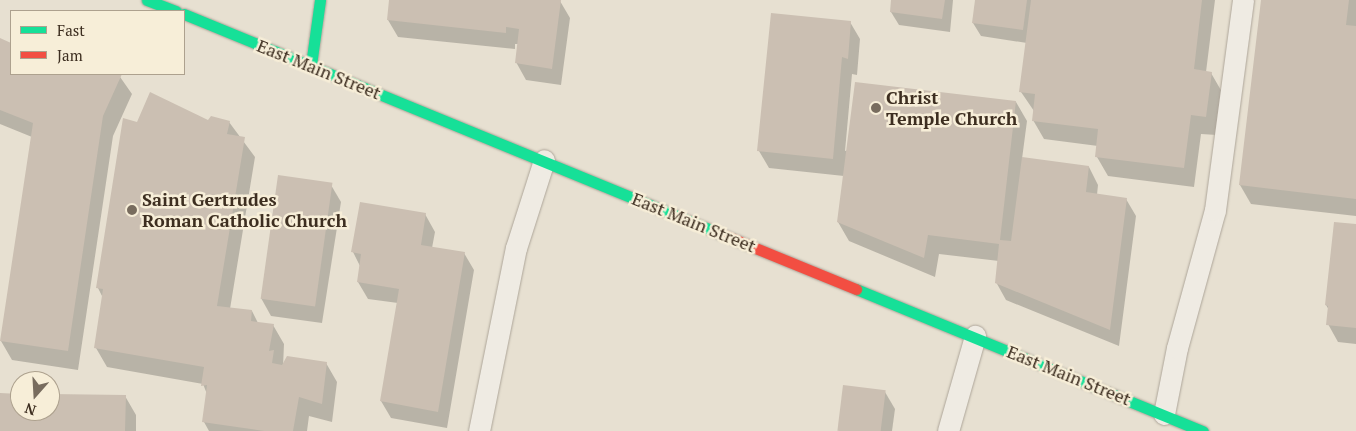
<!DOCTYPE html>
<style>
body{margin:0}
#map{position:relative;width:1356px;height:431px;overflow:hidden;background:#e7e0d1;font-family:"PT Serif",serif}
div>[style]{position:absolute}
.shadow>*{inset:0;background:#0003}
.building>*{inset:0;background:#cbbfb2;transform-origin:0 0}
.roads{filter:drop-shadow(0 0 1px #ada599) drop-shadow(0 0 1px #ada599)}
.lane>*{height:21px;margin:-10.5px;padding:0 10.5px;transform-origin:10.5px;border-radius:10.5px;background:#efebe3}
.fast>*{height:11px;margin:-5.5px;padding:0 5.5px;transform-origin:5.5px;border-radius:5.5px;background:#16e098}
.jam>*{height:11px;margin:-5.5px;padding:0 5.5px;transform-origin:5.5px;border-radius:5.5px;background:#f24e42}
.dots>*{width:14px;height:14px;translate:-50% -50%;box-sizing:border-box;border:2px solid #f7eed8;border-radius:50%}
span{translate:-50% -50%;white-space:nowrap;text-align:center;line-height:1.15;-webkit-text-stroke:5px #f7eed8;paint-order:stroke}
.street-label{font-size:18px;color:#3d2e20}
.poi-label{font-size:18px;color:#3d2e20;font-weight:700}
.left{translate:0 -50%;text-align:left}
.legend{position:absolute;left:10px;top:10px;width:175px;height:65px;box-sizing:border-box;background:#f7eed8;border:1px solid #ada18e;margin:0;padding:6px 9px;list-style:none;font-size:15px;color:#3d2e20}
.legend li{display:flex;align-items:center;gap:10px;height:25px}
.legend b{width:25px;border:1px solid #ada18e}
.north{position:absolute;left:10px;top:371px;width:50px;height:50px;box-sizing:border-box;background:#f7eed8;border:1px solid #ada18e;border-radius:50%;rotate:199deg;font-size:14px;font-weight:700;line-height:20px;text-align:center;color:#3d2e20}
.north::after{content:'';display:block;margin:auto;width:18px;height:22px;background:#786c5e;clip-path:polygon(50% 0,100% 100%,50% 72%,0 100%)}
</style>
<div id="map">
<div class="shadow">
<i style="clip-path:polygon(390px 0,560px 1px,570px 18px,561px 85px,526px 80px,516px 62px,518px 44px,515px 44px,515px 49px,398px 37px,388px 20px)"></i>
<i style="clip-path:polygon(893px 0,953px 0,950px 32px,899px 25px,891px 12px)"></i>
<i style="clip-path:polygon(973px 0,1215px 0,1206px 72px,1211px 73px,1222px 92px,1217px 135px,1201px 134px,1194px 187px,1108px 176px,1097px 157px,1098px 146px,1044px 139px,1033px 120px,1034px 111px,1021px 92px,1027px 43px,981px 36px,973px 23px,976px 0)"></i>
<i style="clip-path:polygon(1263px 0,1356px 0,1356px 216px,1251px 204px,1240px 185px)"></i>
<i style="clip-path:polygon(850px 22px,860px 39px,857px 75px,852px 74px,845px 151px,1016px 102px,1027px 121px,1022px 159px,1089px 167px,1098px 185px,1097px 195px,1126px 199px,1136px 216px,1119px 346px,1006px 300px,996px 282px,999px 261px,939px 254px,935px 277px,849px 241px,838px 222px,844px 176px,769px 168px,759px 151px)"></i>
<i style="clip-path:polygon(0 40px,11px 44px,11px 74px,118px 74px,132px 94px,113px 136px,78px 370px,12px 360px,1px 341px,32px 137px,0 124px)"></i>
<i style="clip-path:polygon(209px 121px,229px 122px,255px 157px,230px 309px,252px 311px,258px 323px,273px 325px,284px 344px,283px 367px,326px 363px,337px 382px,332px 422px,309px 416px,307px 431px,209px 431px,204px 422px,207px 394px,203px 384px,107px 367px,96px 348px,103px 298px,98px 288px,137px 124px)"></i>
<i style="clip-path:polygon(331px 185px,341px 202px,322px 323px,271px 316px,261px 298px)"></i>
<i style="clip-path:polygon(425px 214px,435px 232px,432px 248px,464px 253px,474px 270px,447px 428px,391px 418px,381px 401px,398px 303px,368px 299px,358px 282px,360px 266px,353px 252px)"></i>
<i style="clip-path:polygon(1356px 225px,1356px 344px,1338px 342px,1328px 324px,1329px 310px,1326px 305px)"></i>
<i style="clip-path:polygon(885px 392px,895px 409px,892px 431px,839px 431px)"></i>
<i style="clip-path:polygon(0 395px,20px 395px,20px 411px,50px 411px,50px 395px,125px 396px,136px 415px,136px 431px,0 431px)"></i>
</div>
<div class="building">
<i style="clip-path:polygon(389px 0,561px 0,552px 69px,515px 63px,519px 29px,506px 27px,506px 33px,387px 20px)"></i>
<i style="clip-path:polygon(891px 0,945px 0,942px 19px,890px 12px)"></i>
<i style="clip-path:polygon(975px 0,1027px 0,1023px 30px,972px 23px)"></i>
<i style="clip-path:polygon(1031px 0,1202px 0,1194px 69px,1212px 72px,1206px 117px,1191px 115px,1184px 168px,1095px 157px,1098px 129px,1032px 121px,1035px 94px,1019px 92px)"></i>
<i style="clip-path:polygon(1261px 0,1349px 0,1346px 25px,1356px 26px,1356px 199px,1239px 185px)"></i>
<i style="clip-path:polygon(771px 13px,851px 21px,848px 59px,842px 57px,833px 159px,757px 151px)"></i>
<i style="clip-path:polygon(0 38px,11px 43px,11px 74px,122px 74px,103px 116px,68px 351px,0 341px,33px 123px,0 110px)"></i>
<i style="clip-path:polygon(855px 82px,1016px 101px,1000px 240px,1011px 241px,1022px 157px,1089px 166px,1086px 192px,1127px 198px,1110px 330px,995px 283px,999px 244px,928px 235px,924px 258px,837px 222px)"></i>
<i style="clip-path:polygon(150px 92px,208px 120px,211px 116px,230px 121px,227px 134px,245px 137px,217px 306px,252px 310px,251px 321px,274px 324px,269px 351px,274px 350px,272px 363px,282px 365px,287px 356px,327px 362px,322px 404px,299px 397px,293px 431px,264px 431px,202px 422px,207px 385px,201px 386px,204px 367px,94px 348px,103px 289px,96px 288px,123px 118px,137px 122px)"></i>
<i style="left:278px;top:175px;width:55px;height:125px;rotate:8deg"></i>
<i style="clip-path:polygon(360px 202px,426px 213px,421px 245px,465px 252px,438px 412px,380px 401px,399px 289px,357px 282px,361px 254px,351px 252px)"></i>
<i style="clip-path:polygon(1334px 222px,1356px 224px,1356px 328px,1326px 325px,1328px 306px,1325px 305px)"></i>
<i style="left:843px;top:385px;width:43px;height:46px;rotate:7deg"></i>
<i style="clip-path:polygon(0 393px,20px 394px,20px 411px,50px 411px,50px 394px,126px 395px,125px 431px,0 431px)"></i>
</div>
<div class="roads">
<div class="lane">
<i style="left:1164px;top:414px;width:67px;rotate:-78.9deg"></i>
<i style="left:1177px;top:348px;width:143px;rotate:-74.6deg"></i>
<i style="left:1215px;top:210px;width:212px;rotate:-82.4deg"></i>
<i style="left:479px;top:431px;width:187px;rotate:-78.6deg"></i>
<i style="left:516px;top:248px;width:92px;rotate:-72.3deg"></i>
<i style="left:948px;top:431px;width:99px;rotate:-74.1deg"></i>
</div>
<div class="fast">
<i style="left:147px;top:0;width:31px;rotate:21deg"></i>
<i style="left:184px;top:14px;width:580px;rotate:22.28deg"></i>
<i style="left:311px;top:65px;width:66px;rotate:-82.1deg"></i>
<i style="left:856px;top:289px;width:375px;rotate:22.3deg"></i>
</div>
<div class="jam">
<i style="left:721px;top:234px;width:146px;rotate:22.2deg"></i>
</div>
</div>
<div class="dots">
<i style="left:876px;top:108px;background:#786c5e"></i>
<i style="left:132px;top:210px;background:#786c5e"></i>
</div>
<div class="street-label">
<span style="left:319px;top:69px;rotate:22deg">East Main Street</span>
<span style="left:694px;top:222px;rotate:22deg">East Main Street</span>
<span style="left:1069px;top:375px;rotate:22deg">East Main Street</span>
</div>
<div class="poi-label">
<span class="left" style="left:886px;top:108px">Christ<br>Temple Church</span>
<span class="left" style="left:142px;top:210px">Saint Gertrudes<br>Roman Catholic Church</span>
</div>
<ul class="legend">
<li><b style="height:6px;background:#16e098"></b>Fast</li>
<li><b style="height:6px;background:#f24e42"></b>Jam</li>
</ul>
<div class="north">N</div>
</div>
